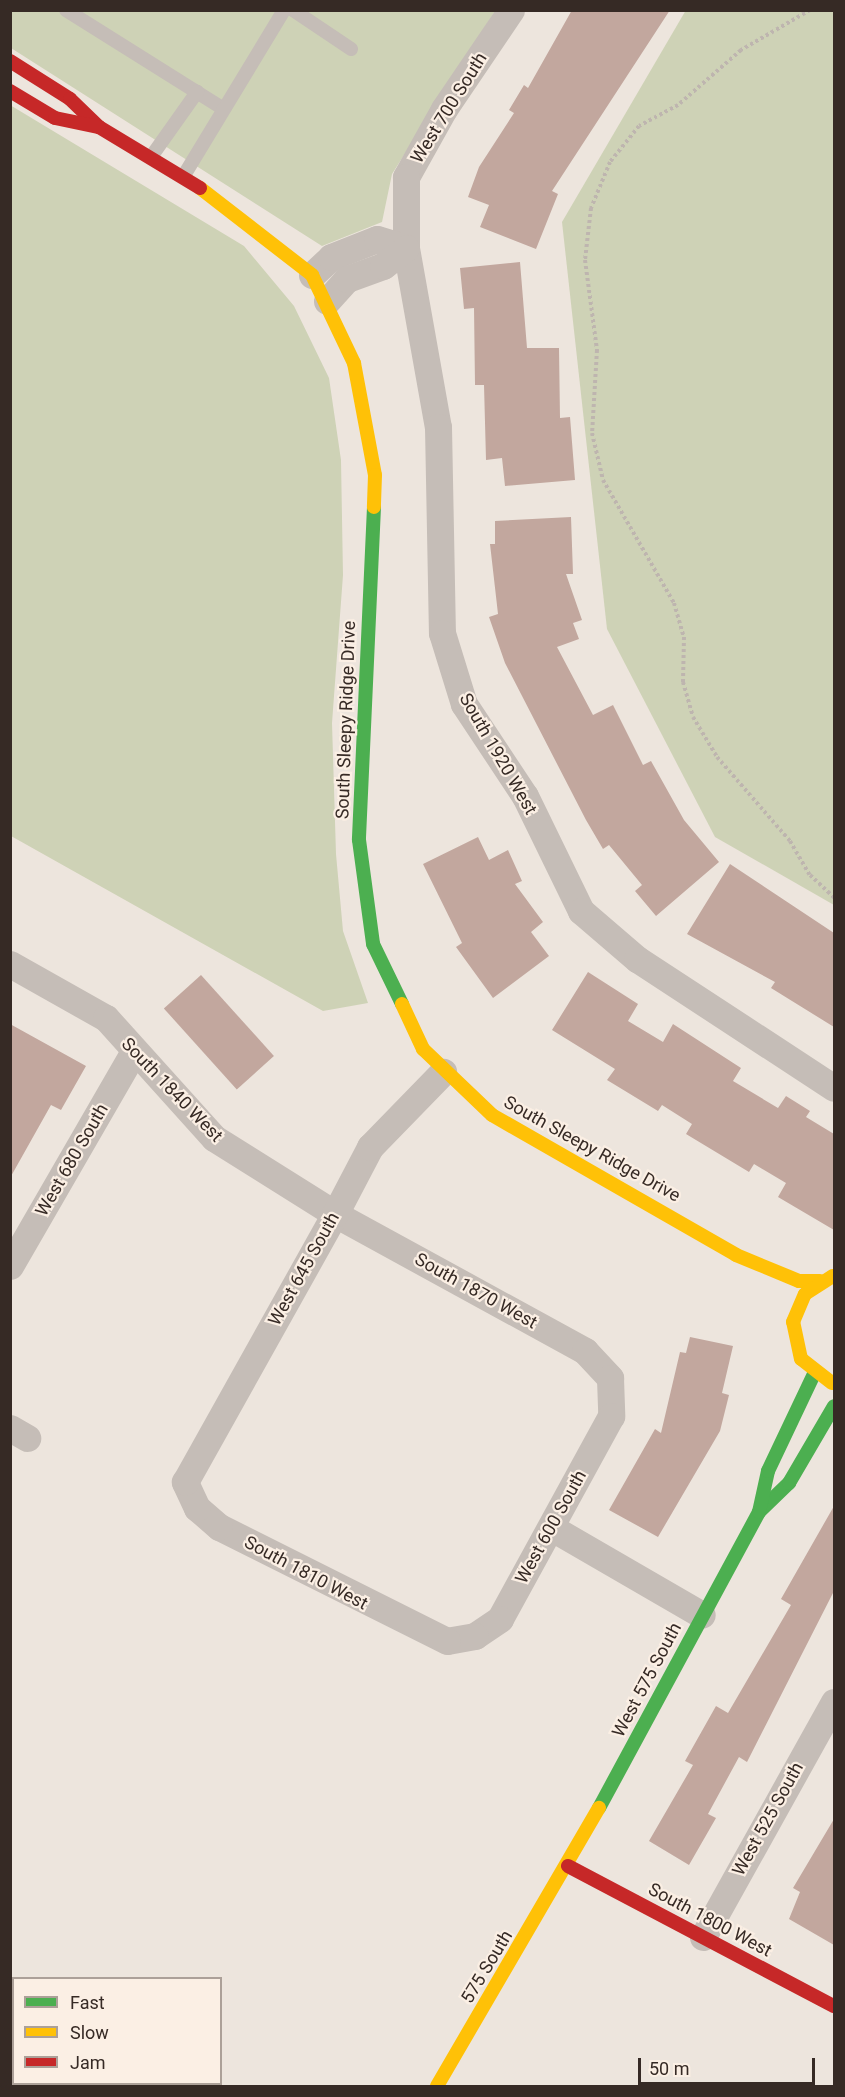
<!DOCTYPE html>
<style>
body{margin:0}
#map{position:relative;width:845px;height:2097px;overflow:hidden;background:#ede5dd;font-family:Roboto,sans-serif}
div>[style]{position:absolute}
.green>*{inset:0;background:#ced2b6}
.building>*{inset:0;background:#c2a79e;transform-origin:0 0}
.path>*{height:4px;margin-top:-2px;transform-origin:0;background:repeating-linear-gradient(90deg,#beb5af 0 3px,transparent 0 6px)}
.lane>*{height:14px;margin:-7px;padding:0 7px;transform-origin:7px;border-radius:7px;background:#c5bdb7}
.street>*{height:27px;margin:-13.5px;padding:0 13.5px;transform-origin:13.5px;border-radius:13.5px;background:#c5bdb7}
.fast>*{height:14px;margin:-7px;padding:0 7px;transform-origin:7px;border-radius:7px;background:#4caf50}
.slow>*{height:14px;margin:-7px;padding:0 7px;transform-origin:7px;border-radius:7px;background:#ffc107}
.jam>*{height:14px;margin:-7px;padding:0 7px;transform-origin:7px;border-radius:7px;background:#c62828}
span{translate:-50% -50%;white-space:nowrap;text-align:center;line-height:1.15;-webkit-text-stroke:4.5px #fbefe4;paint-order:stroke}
.street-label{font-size:18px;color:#362a25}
.frame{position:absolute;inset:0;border:12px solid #362a25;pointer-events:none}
.legend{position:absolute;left:12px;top:1977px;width:210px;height:108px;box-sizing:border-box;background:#fbefe4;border:2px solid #aca098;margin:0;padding:8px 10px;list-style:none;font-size:18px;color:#362a25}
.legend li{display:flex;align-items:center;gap:12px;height:30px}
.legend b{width:30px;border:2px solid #aca098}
.scale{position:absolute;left:638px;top:2058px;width:177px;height:27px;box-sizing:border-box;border:3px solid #362a25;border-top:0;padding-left:8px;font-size:18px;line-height:21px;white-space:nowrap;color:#362a25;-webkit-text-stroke:4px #fbefe4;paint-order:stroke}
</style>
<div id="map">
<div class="green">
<i style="clip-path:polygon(686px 10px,834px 11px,834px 905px,715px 837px,607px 629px,562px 222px)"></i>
<i style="clip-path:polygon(10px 11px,495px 11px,392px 174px,382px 222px,322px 246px,11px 48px)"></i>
<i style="clip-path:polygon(10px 105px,244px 246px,294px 306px,329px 378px,341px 460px,343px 575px,332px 723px,336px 854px,343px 931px,368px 1003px,323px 1011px,11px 836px)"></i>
</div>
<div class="building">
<i style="clip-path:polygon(572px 10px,670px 10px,552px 191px,558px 194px,536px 249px,480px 227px,489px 205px,468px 197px,479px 167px,514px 113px,509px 110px,524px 85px,528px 88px)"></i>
<i style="clip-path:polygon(520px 262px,527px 348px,559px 348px,560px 418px,570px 417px,575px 480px,505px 486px,502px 458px,486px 460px,484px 385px,475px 385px,474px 308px,464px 309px,460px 268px)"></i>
<i style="clip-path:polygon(571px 517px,573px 574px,566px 574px,582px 620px,573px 623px,579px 639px,557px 647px,593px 715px,613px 705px,643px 765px,651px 761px,684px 820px,719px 862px,656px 916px,635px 891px,642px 885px,609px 845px,603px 849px,586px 820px,505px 663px,489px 617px,498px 614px,490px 544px,495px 544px,495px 521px)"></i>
<i style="clip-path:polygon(478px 837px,489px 860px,508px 850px,522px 881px,515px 884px,543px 922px,531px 932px,549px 956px,493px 998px,456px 947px,462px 943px,423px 864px)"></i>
<i style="clip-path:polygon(730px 864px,834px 933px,834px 1027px,771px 988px,775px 982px,687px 934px)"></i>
<i style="clip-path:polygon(588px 972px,638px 1004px,628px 1021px,663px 1042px,673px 1024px,741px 1068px,733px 1081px,778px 1108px,786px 1096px,810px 1111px,806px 1117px,834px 1134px,834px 1230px,778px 1197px,786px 1183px,754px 1164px,749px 1172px,686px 1134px,692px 1124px,662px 1105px,658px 1111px,607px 1080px,615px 1069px,552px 1030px)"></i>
<i style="left:201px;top:975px;width:109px;height:50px;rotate:48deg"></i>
<i style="clip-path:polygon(10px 1024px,86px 1066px,61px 1110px,51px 1105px,10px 1178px)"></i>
<i style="clip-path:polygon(690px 1337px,733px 1346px,722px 1393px,729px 1395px,720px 1431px,658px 1537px,609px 1510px,655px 1429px,661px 1433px,680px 1352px,686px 1353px)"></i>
<i style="clip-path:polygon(834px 1506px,834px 1591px,747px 1762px,739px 1757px,708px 1814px,716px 1818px,689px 1865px,649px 1841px,693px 1765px,685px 1761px,716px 1706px,728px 1713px,791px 1605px,781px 1599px)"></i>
<i style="clip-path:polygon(834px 1819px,834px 1945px,789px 1919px,800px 1892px,793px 1888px)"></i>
</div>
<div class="path">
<i style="left:810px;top:10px;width:80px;rotate:149.9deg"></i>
<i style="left:741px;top:50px;width:84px;rotate:138.9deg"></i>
<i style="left:678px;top:105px;width:44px;rotate:151.7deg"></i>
<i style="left:639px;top:126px;width:46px;rotate:128.9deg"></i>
<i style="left:610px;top:162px;width:50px;rotate:112.4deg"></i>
<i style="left:591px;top:208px;width:52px;rotate:96.6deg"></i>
<i style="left:585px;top:260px;width:91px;rotate:82.4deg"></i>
<i style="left:597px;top:350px;width:83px;rotate:93.4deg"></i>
<i style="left:592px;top:433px;width:48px;rotate:76.8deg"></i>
<i style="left:603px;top:480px;width:142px;rotate:60deg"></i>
<i style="left:674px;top:603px;width:35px;rotate:74deg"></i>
<i style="left:684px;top:637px;width:45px;rotate:91.3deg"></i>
<i style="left:683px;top:682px;width:36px;rotate:74deg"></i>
<i style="left:693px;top:717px;width:47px;rotate:59deg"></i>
<i style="left:717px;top:757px;width:111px;rotate:49deg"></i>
<i style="left:790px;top:841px;width:39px;rotate:60deg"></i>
<i style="left:810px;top:875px;width:33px;rotate:43deg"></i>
</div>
<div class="lane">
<i style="left:66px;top:10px;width:186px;rotate:32.1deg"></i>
<i style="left:293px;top:10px;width:70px;rotate:33.9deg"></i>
<i style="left:151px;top:157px;width:80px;rotate:-54.7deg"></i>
<i style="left:183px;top:177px;width:195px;rotate:-58.8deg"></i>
</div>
<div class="street">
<i style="left:511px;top:10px;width:120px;rotate:124.1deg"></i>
<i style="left:444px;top:109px;width:78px;rotate:119.2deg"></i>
<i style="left:406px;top:177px;width:71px;rotate:90deg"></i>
<i style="left:406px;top:248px;width:182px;rotate:79.9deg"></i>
<i style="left:438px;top:427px;width:206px;rotate:88.9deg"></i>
<i style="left:442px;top:633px;width:74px;rotate:72.8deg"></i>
<i style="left:464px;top:704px;width:110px;rotate:56.5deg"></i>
<i style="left:525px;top:796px;width:128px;rotate:64deg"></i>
<i style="left:581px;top:911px;width:74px;rotate:40.6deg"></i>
<i style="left:637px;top:959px;width:235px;rotate:33.2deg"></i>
<i style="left:312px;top:275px;width:26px;rotate:-43deg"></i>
<i style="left:331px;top:257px;width:49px;rotate:-21.4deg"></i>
<i style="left:377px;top:239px;width:30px;rotate:17deg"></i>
<i style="left:327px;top:301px;width:30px;rotate:-48deg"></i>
<i style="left:347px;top:279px;width:38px;rotate:-20deg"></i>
<i style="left:383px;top:266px;width:29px;rotate:-38deg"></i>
<i style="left:10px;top:964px;width:110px;rotate:29.4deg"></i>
<i style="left:106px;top:1018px;width:161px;rotate:48deg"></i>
<i style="left:214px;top:1138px;width:143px;rotate:32.1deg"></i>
<i style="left:335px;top:1214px;width:285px;rotate:28.7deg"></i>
<i style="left:585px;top:1351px;width:37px;rotate:47deg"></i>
<i style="left:610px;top:1378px;width:38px;rotate:88deg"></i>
<i style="left:611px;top:1416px;width:231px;rotate:118.7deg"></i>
<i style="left:500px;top:1619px;width:30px;rotate:146deg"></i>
<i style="left:475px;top:1636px;width:28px;rotate:170deg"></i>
<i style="left:447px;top:1641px;width:255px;rotate:-153.4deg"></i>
<i style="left:219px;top:1527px;width:29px;rotate:-139deg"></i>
<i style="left:197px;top:1508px;width:29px;rotate:-115deg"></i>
<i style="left:185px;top:1482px;width:307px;rotate:-60.8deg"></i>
<i style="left:335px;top:1214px;width:76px;rotate:-62.4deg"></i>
<i style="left:370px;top:1147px;width:105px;rotate:-45.8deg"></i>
<i style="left:10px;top:1266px;width:246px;rotate:-60deg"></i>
<i style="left:10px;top:1428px;width:20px;rotate:30deg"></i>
<i style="left:552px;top:1528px;width:173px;rotate:30.1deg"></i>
<i style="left:703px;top:1937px;width:269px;rotate:-60.9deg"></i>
</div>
<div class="fast">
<i style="left:374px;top:507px;width:333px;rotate:92.6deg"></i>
<i style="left:359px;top:840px;width:105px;rotate:82.3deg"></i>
<i style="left:373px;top:944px;width:67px;rotate:64.2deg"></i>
<i style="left:759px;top:1512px;width:42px;rotate:-44deg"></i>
<i style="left:789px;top:1483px;width:89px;rotate:-59.7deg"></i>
<i style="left:599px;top:1808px;width:336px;rotate:-61.6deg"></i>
<i style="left:759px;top:1512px;width:42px;rotate:-77.6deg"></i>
<i style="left:768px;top:1471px;width:107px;rotate:-64.6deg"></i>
</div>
<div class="slow">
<i style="left:200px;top:188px;width:142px;rotate:37.8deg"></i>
<i style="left:312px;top:275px;width:98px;rotate:64.5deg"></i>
<i style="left:354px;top:363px;width:114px;rotate:79.4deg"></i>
<i style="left:375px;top:475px;width:32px;rotate:92deg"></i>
<i style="left:402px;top:1004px;width:50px;rotate:65deg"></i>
<i style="left:423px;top:1049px;width:95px;rotate:43.7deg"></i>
<i style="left:492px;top:1115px;width:281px;rotate:29.8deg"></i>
<i style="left:736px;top:1255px;width:68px;rotate:22.4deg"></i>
<i style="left:799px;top:1281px;width:21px"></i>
<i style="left:832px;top:1383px;width:39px;rotate:-142deg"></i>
<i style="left:801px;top:1359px;width:38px;rotate:-102deg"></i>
<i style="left:793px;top:1322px;width:30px;rotate:-67deg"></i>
<i style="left:805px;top:1294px;width:33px;rotate:-33deg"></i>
<i style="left:437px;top:2086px;width:322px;rotate:-59.8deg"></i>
</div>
<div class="jam">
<i style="left:10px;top:61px;width:71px;rotate:32.3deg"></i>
<i style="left:70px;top:99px;width:40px;rotate:44deg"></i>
<i style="left:99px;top:127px;width:118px;rotate:31.1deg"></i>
<i style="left:10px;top:91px;width:52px;rotate:31deg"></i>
<i style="left:55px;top:118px;width:45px;rotate:11.6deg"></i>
<i style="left:568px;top:1866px;width:301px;rotate:27.8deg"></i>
</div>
<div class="street-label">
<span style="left:449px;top:108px;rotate:-58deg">West 700 South</span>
<span style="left:346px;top:720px;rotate:-88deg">South Sleepy Ridge Drive</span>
<span style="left:498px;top:754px;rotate:60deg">South 1920 West</span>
<span style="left:172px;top:1090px;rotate:46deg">South 1840 West</span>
<span style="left:592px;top:1149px;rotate:29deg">South Sleepy Ridge Drive</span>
<span style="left:72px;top:1160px;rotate:-60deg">West 680 South</span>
<span style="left:304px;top:1269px;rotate:-61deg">West 645 South</span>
<span style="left:476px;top:1291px;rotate:29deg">South 1870 West</span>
<span style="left:551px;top:1527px;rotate:-61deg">West 600 South</span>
<span style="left:306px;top:1573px;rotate:28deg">South 1810 West</span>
<span style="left:647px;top:1680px;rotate:-62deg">West 575 South</span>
<span style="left:768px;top:1819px;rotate:-61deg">West 525 South</span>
<span style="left:710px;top:1920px;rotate:28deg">South 1800 West</span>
<span style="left:487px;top:1967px;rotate:-59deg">575 South</span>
</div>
<div class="frame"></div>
<ul class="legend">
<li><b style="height:8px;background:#4caf50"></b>Fast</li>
<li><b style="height:8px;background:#ffc107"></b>Slow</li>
<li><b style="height:8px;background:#c62828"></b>Jam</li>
</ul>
<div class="scale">50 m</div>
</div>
